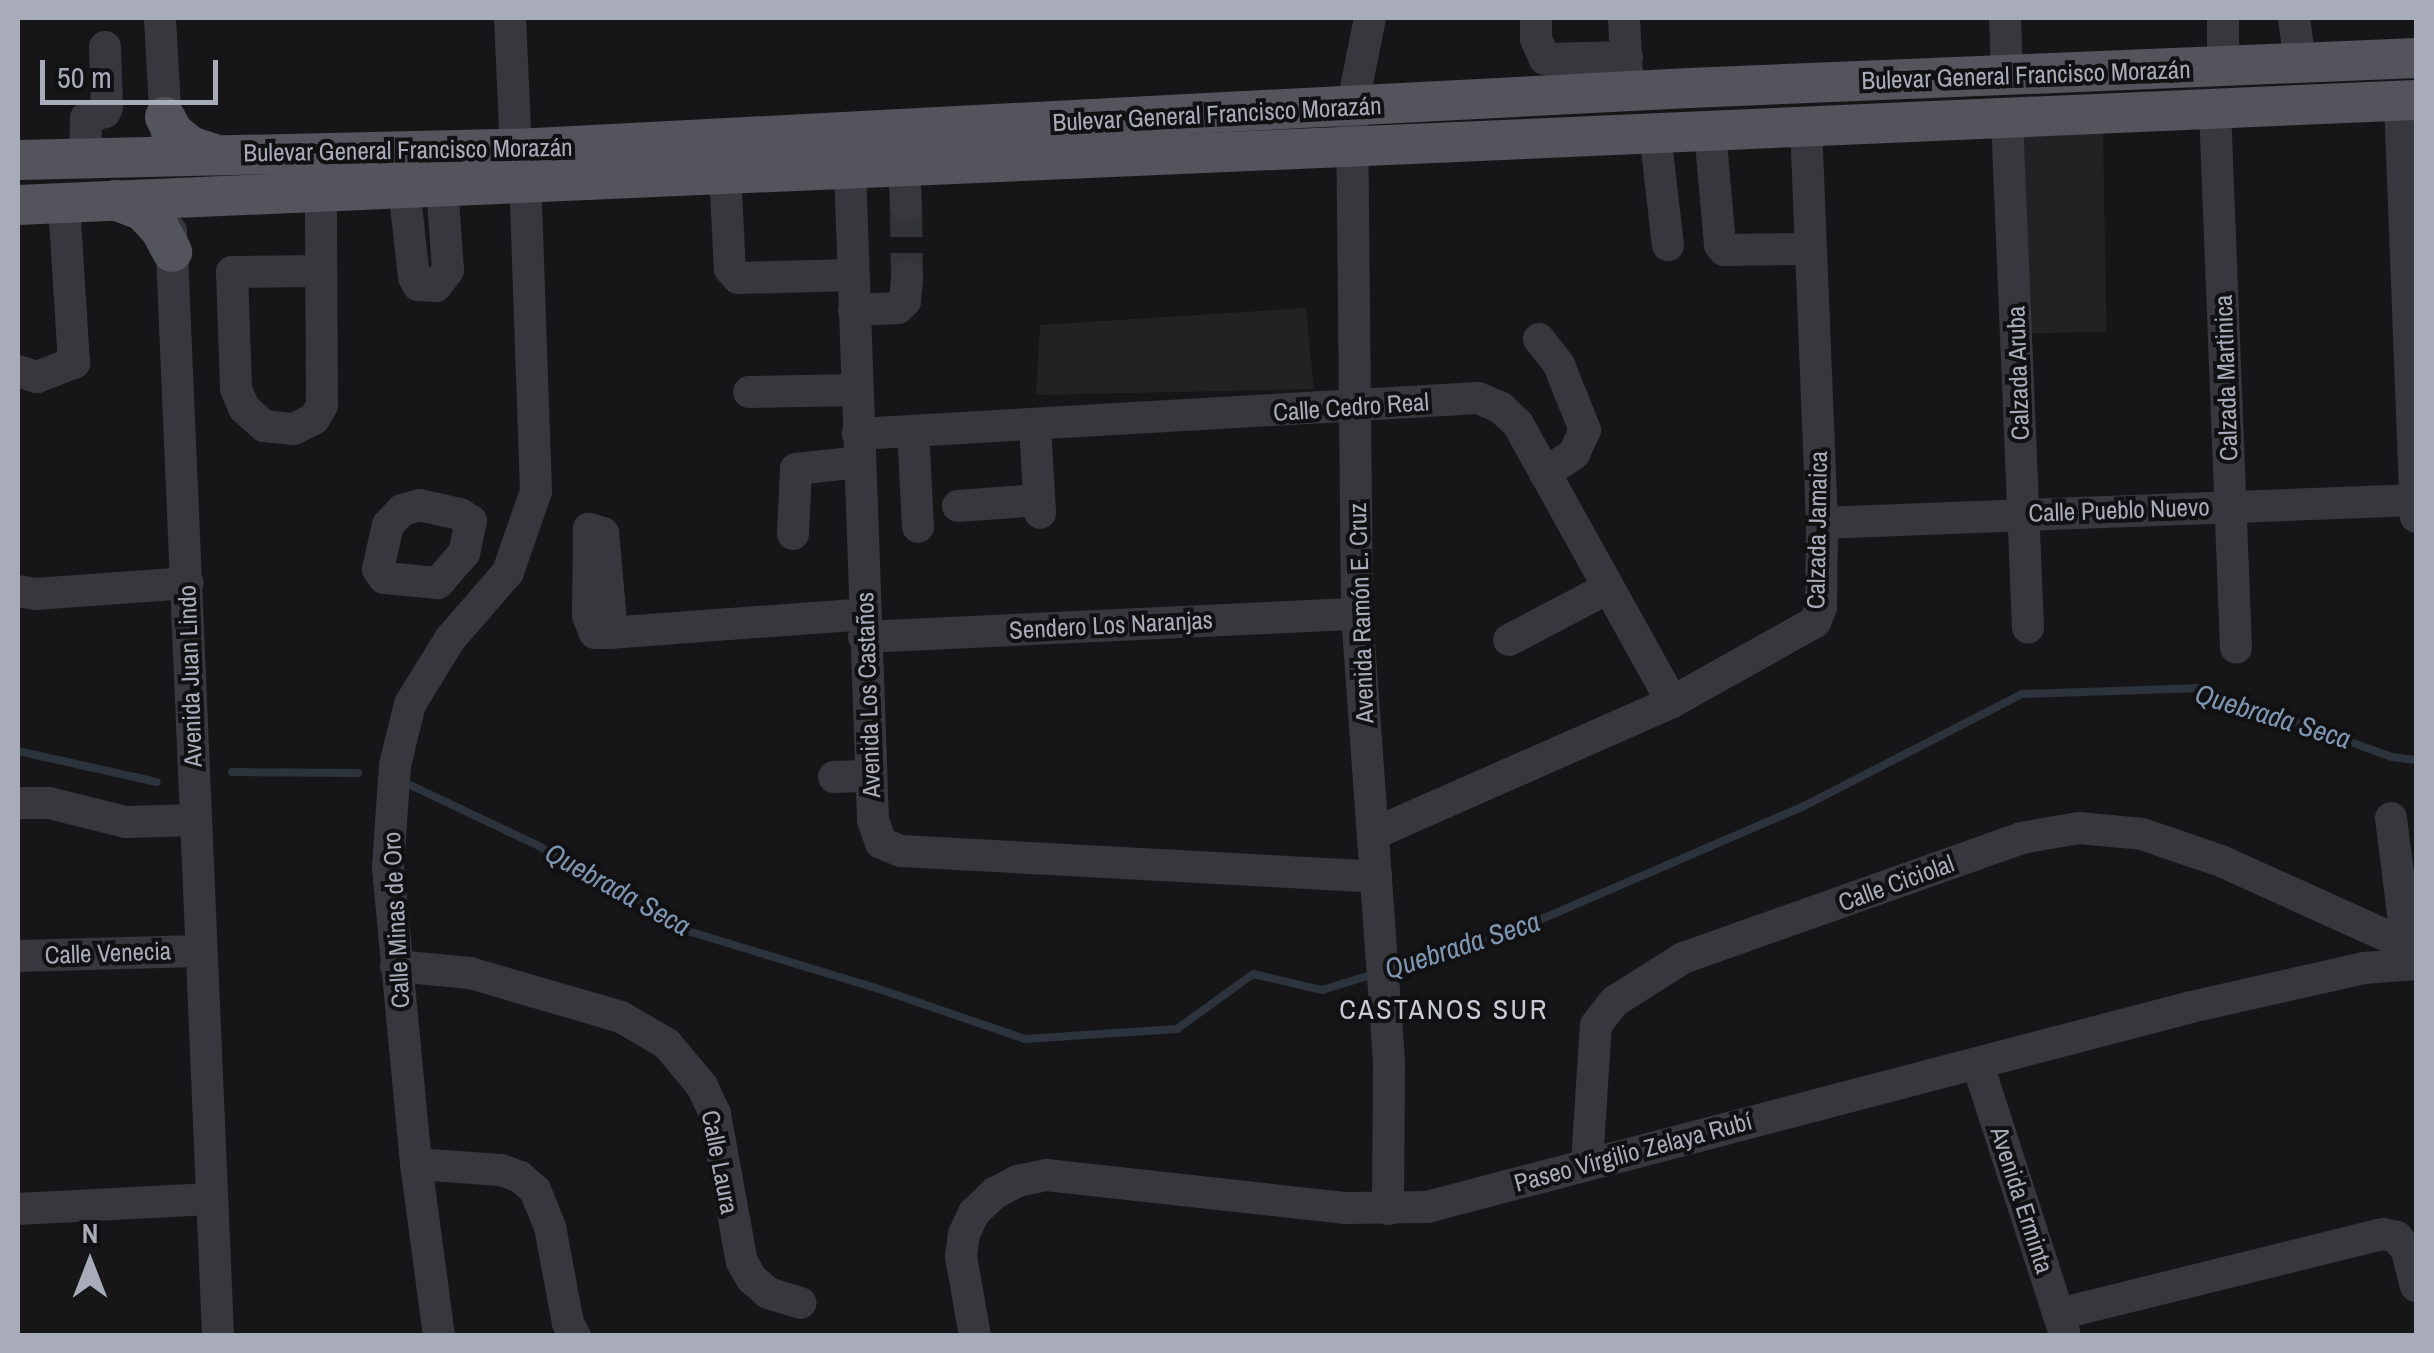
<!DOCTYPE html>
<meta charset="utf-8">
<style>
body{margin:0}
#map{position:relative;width:2434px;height:1353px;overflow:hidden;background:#161618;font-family:"Archivo Narrow",sans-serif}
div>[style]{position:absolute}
.built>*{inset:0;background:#222225;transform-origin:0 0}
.stream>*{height:8px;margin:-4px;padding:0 4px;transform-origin:4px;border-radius:4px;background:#2c333c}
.minor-tunnel>*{height:32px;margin-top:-16px;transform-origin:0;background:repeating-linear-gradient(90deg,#333438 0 32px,transparent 0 48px)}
.minor>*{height:32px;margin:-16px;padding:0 16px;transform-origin:16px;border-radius:16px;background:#37373d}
.major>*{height:40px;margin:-20px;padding:0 20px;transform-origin:20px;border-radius:20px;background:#53545c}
span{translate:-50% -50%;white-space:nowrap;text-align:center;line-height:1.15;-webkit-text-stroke:8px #111113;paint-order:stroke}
.street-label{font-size:25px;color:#a8acb8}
.water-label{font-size:28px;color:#7f96b2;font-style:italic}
.neighbourhood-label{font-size:28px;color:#c9cbd4;letter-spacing:2.5px}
.frame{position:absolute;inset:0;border:20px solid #a8acb8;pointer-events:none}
.north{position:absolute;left:40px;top:1213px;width:100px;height:100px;-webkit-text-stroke:8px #111113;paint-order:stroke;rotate:0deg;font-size:28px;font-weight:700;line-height:40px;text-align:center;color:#a8acb8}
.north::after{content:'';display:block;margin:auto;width:35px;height:45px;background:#a8acb8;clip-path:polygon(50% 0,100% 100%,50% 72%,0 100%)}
.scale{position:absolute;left:40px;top:60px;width:178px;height:45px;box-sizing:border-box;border:5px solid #a8acb8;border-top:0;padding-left:12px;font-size:30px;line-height:35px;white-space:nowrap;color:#a8acb8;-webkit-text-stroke:8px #111113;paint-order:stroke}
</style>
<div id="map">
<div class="built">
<i style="left:2103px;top:131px;width:201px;height:84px;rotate:89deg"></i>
<i style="clip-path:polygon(1306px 308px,1314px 389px,1036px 395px,1040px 325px)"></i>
</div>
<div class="stream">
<i style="left:18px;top:751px;width:142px;rotate:12.6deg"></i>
<i style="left:232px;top:772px;width:126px;rotate:0.5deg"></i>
<i style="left:404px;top:782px;width:149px;rotate:25.4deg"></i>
<i style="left:539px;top:846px;width:172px;rotate:29.7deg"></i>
<i style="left:688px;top:931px;width:203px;rotate:16.9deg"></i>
<i style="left:882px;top:990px;width:151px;rotate:18.9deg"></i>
<i style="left:1025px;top:1039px;width:152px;rotate:-3.8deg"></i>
<i style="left:1177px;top:1029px;width:94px;rotate:-35.9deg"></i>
<i style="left:1253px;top:974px;width:71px;rotate:13.1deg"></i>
<i style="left:1322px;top:990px;width:54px;rotate:-17.1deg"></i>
<i style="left:1392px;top:969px;width:120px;rotate:-16.9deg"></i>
<i style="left:1507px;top:934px;width:323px;rotate:-23.3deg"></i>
<i style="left:1804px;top:806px;width:245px;rotate:-27.2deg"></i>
<i style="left:2022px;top:694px;width:179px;rotate:-1.9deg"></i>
<i style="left:2201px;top:688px;width:203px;rotate:19.9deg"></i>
<i style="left:2392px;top:757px;width:24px;rotate:7deg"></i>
</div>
<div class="minor-tunnel">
<i style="left:906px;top:205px;width:71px;rotate:89.2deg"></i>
</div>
<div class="minor">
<i style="left:160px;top:18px;width:124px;rotate:86.8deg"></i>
<i style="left:510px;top:18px;width:131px;rotate:87.4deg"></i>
<i style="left:1370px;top:18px;width:92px;rotate:101.3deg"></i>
<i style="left:1352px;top:108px;width:506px;rotate:89.43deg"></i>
<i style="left:1357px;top:614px;width:450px;rotate:85.9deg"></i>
<i style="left:1389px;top:1063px;width:146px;rotate:90.4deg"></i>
<i style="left:1536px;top:18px;width:21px;rotate:90deg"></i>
<i style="left:1536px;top:39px;width:22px;rotate:66deg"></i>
<i style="left:1545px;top:59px;width:82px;rotate:-1.4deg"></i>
<i style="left:1624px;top:18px;width:60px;rotate:87.1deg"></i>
<i style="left:2005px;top:18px;width:57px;rotate:88deg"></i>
<i style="left:2223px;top:18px;width:48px;rotate:90deg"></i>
<i style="left:2294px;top:18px;width:45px;rotate:82.4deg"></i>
<i style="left:2400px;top:101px;width:416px;rotate:87.8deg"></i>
<i style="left:2215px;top:109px;width:539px;rotate:87.77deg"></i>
<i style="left:2007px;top:118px;width:510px;rotate:87.64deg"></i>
<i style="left:1710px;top:131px;width:114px;rotate:85deg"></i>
<i style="left:1720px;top:245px;width:6px;rotate:51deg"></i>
<i style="left:1724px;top:250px;width:87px;rotate:-0.7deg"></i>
<i style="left:1655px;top:133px;width:113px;rotate:83.4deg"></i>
<i style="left:85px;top:158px;width:40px;rotate:-88.6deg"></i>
<i style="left:86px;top:118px;width:20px;rotate:-18deg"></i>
<i style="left:105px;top:112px;width:5px;rotate:-68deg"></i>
<i style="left:107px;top:107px;width:60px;rotate:-91.9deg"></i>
<i style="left:904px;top:166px;width:39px;rotate:87deg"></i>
<i style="left:850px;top:168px;width:652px;rotate:87.98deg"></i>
<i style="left:873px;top:820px;width:24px;rotate:71deg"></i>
<i style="left:881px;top:843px;width:22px;rotate:22deg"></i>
<i style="left:901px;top:851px;width:476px;rotate:3.1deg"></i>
<i style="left:725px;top:174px;width:95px;rotate:87deg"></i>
<i style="left:730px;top:269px;width:12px;rotate:48deg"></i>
<i style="left:738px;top:278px;width:115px;rotate:-1.5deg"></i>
<i style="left:404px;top:188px;width:90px;rotate:83.6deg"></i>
<i style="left:414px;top:277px;width:9px;rotate:63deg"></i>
<i style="left:418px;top:285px;width:18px;rotate:3deg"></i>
<i style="left:436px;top:286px;width:20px;rotate:-53deg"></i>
<i style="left:448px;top:270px;width:84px;rotate:-94.1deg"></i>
<i style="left:171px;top:231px;width:1106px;rotate:87.56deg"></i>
<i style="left:319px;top:271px;width:87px;rotate:179.3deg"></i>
<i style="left:232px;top:272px;width:117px;rotate:88deg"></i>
<i style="left:236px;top:389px;width:21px;rotate:67deg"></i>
<i style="left:244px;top:408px;width:27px;rotate:42deg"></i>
<i style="left:264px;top:426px;width:30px;rotate:6deg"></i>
<i style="left:294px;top:429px;width:22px;rotate:-27deg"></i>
<i style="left:314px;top:419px;width:16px;rotate:-60deg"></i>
<i style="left:322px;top:405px;width:213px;rotate:-90.3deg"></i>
<i style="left:854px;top:310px;width:44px;rotate:-2.6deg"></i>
<i style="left:898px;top:308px;width:10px;rotate:-45deg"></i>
<i style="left:905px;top:301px;width:25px;rotate:-85deg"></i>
<i style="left:1539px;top:339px;width:33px;rotate:52deg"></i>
<i style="left:1559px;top:365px;width:70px;rotate:68.2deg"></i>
<i style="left:1585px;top:430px;width:26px;rotate:115deg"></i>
<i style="left:1574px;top:454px;width:35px;rotate:147deg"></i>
<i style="left:18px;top:371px;width:20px;rotate:18deg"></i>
<i style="left:37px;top:377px;width:40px;rotate:-21deg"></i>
<i style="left:74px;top:363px;width:160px;rotate:-93.6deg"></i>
<i style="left:749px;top:392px;width:108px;rotate:-1.1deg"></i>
<i style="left:1035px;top:425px;width:88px;rotate:86.7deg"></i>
<i style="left:913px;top:431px;width:96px;rotate:87deg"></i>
<i style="left:858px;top:434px;width:621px;rotate:-3.32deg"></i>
<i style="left:1478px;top:398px;width:25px;rotate:23deg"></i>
<i style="left:1501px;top:408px;width:23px;rotate:43deg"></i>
<i style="left:1518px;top:424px;width:318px;rotate:61deg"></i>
<i style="left:419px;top:505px;width:42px;rotate:12.4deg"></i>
<i style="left:460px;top:514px;width:13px;rotate:32deg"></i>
<i style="left:471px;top:521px;width:33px;rotate:102deg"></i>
<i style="left:464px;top:553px;width:40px;rotate:131deg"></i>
<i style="left:438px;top:583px;width:54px;rotate:-174.7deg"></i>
<i style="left:384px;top:578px;width:11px;rotate:-124deg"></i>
<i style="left:378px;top:569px;width:45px;rotate:-77.2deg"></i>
<i style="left:388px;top:525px;width:21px;rotate:-47deg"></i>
<i style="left:402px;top:510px;width:18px;rotate:-16deg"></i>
<i style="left:958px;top:506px;width:81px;rotate:-4.2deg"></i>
<i style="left:1822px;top:523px;width:594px;rotate:-2.22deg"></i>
<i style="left:793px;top:534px;width:65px;rotate:-87.4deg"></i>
<i style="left:796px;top:469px;width:63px;rotate:-6.3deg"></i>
<i style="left:18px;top:591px;width:17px;rotate:10deg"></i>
<i style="left:35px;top:594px;width:153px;rotate:-4.1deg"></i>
<i style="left:612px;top:633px;width:100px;rotate:-95.1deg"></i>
<i style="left:603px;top:533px;width:15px;rotate:-164deg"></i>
<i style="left:589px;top:529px;width:87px;rotate:90.7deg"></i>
<i style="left:588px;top:616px;width:18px;rotate:68deg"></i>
<i style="left:595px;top:633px;width:13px"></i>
<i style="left:608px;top:633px;width:257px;rotate:-4.2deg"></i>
<i style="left:864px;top:637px;width:494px;rotate:-2.7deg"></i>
<i style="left:1509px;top:640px;width:112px;rotate:-27.7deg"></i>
<i style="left:834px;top:777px;width:37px;rotate:-2deg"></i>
<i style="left:18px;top:803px;width:31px"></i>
<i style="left:49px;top:803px;width:79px;rotate:13.9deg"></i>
<i style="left:126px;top:822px;width:68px;rotate:-1.7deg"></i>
<i style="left:2391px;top:818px;width:128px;rotate:82.8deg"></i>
<i style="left:1373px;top:834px;width:327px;rotate:-23.8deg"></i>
<i style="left:1672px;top:702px;width:164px;rotate:-29.2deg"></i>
<i style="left:1815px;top:622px;width:16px;rotate:-68deg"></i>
<i style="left:1821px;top:607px;width:84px;rotate:-89.3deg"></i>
<i style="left:1822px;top:523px;width:397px;rotate:-92.3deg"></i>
<i style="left:18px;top:956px;width:180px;rotate:-1.6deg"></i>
<i style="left:396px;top:966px;width:74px;rotate:5.4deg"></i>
<i style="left:470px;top:973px;width:157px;rotate:16.2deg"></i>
<i style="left:621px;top:1017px;width:53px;rotate:30.4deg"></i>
<i style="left:667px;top:1044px;width:55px;rotate:50.2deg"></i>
<i style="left:702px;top:1086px;width:31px;rotate:65deg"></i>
<i style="left:715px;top:1114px;width:150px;rotate:79.7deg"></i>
<i style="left:742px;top:1262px;width:20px;rotate:60deg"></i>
<i style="left:752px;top:1279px;width:21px;rotate:41deg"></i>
<i style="left:768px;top:1293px;width:34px;rotate:17deg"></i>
<i style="left:1978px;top:1065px;width:280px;rotate:72.1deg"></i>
<i style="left:1587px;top:1163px;width:138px;rotate:-86.3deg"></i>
<i style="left:1596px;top:1025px;width:31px;rotate:-52deg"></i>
<i style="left:1615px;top:1001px;width:80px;rotate:-32.3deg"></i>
<i style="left:1683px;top:958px;width:359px;rotate:-19.5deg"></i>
<i style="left:2021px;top:838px;width:59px;rotate:-9.8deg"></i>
<i style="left:2079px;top:828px;width:63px;rotate:5.4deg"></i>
<i style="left:2142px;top:834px;width:83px;rotate:18.9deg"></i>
<i style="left:2221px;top:861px;width:214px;rotate:24.3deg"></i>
<i style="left:416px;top:1164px;width:85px;rotate:4deg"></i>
<i style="left:501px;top:1170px;width:20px;rotate:20deg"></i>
<i style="left:520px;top:1177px;width:20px;rotate:41deg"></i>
<i style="left:535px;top:1190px;width:40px;rotate:68deg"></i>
<i style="left:550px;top:1227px;width:98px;rotate:79.4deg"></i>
<i style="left:568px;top:1323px;width:15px;rotate:62deg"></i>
<i style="left:18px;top:1209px;width:192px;rotate:-3deg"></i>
<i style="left:2059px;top:1314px;width:334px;rotate:-13.9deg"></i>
<i style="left:2383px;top:1234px;width:14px;rotate:12deg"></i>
<i style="left:2397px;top:1237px;width:17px;rotate:54deg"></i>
<i style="left:2407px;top:1251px;width:36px;rotate:76deg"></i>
<i style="left:439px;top:1336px;width:174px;rotate:-97.6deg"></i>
<i style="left:416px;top:1164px;width:298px;rotate:-95.4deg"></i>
<i style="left:388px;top:867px;width:102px;rotate:-86.1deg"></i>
<i style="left:395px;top:765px;width:63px;rotate:-76.2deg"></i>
<i style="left:410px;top:704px;width:76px;rotate:-58.4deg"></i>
<i style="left:450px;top:639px;width:89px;rotate:-49.1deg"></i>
<i style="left:508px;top:572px;width:86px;rotate:-70.9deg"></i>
<i style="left:536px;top:491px;width:308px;rotate:-92deg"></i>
<i style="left:975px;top:1336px;width:80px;rotate:-100deg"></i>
<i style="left:961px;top:1257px;width:23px;rotate:-83deg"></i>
<i style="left:964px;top:1234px;width:23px;rotate:-65deg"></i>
<i style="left:974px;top:1213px;width:29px;rotate:-44deg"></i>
<i style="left:995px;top:1193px;width:26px;rotate:-28deg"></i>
<i style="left:1018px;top:1181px;width:29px;rotate:-12deg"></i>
<i style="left:1046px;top:1175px;width:302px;rotate:6.3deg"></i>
<i style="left:1346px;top:1208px;width:81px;rotate:-0.7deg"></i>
<i style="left:1427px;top:1207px;width:790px;rotate:-14.67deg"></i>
<i style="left:2191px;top:1007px;width:177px;rotate:-12.7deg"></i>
<i style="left:2364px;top:968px;width:52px;rotate:-4.4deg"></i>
</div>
<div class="major">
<i style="left:165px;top:117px;width:17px;rotate:62deg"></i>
<i style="left:173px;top:132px;width:22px;rotate:39deg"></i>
<i style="left:190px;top:146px;width:25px;rotate:18deg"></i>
<i style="left:18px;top:160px;width:498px;rotate:-1.3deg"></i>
<i style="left:516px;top:149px;width:1175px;rotate:-2.98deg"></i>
<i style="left:1689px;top:88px;width:728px;rotate:-2.36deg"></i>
<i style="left:115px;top:200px;width:30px;rotate:21deg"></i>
<i style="left:143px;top:211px;width:25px;rotate:47deg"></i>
<i style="left:160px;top:229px;width:26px;rotate:62deg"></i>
<i style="left:18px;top:205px;width:2400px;rotate:-2.51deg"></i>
</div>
<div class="street-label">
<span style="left:2026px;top:75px;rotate:-2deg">Bulevar General Francisco Morazán</span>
<span style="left:1217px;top:114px;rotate:-3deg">Bulevar General Francisco Morazán</span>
<span style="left:408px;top:150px;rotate:-1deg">Bulevar General Francisco Morazán</span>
<span style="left:2018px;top:373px;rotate:-92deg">Calzada Aruba</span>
<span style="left:2226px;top:378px;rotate:-92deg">Calzada Martinica</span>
<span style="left:1351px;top:407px;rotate:-4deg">Calle Cedro Real</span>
<span style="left:2119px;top:510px;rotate:-2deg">Calle Pueblo Nuevo</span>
<span style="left:1817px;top:530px;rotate:-89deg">Calzada Jamaica</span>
<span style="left:1361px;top:613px;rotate:-92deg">Avenida Ramón E. Cruz</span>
<span style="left:1111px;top:625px;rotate:-3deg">Sendero Los Naranjas</span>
<span style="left:190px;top:676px;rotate:-92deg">Avenida Juan Lindo</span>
<span style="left:868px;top:695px;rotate:-92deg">Avenida Los Castaños</span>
<span style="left:1896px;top:883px;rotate:-20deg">Calle Ciciolal</span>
<span style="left:396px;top:920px;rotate:-93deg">Calle Minas de Oro</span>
<span style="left:108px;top:953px;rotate:-2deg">Calle Venecia</span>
<span style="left:1633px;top:1152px;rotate:-15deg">Paseo Virgilio Zelaya Rubí</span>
<span style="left:720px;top:1162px;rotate:79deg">Calle Laura</span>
<span style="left:2022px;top:1200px;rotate:72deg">Avenida Erminta</span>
</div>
<div class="water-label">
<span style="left:2273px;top:716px;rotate:17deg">Quebrada Seca</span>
<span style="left:618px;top:889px;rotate:29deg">Quebrada Seca</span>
<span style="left:1462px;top:945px;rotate:-18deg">Quebrada Seca</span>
</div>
<div class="neighbourhood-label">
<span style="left:1444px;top:1009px">CASTANOS SUR</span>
</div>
<div class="frame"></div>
<div class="north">N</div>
<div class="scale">50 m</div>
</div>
